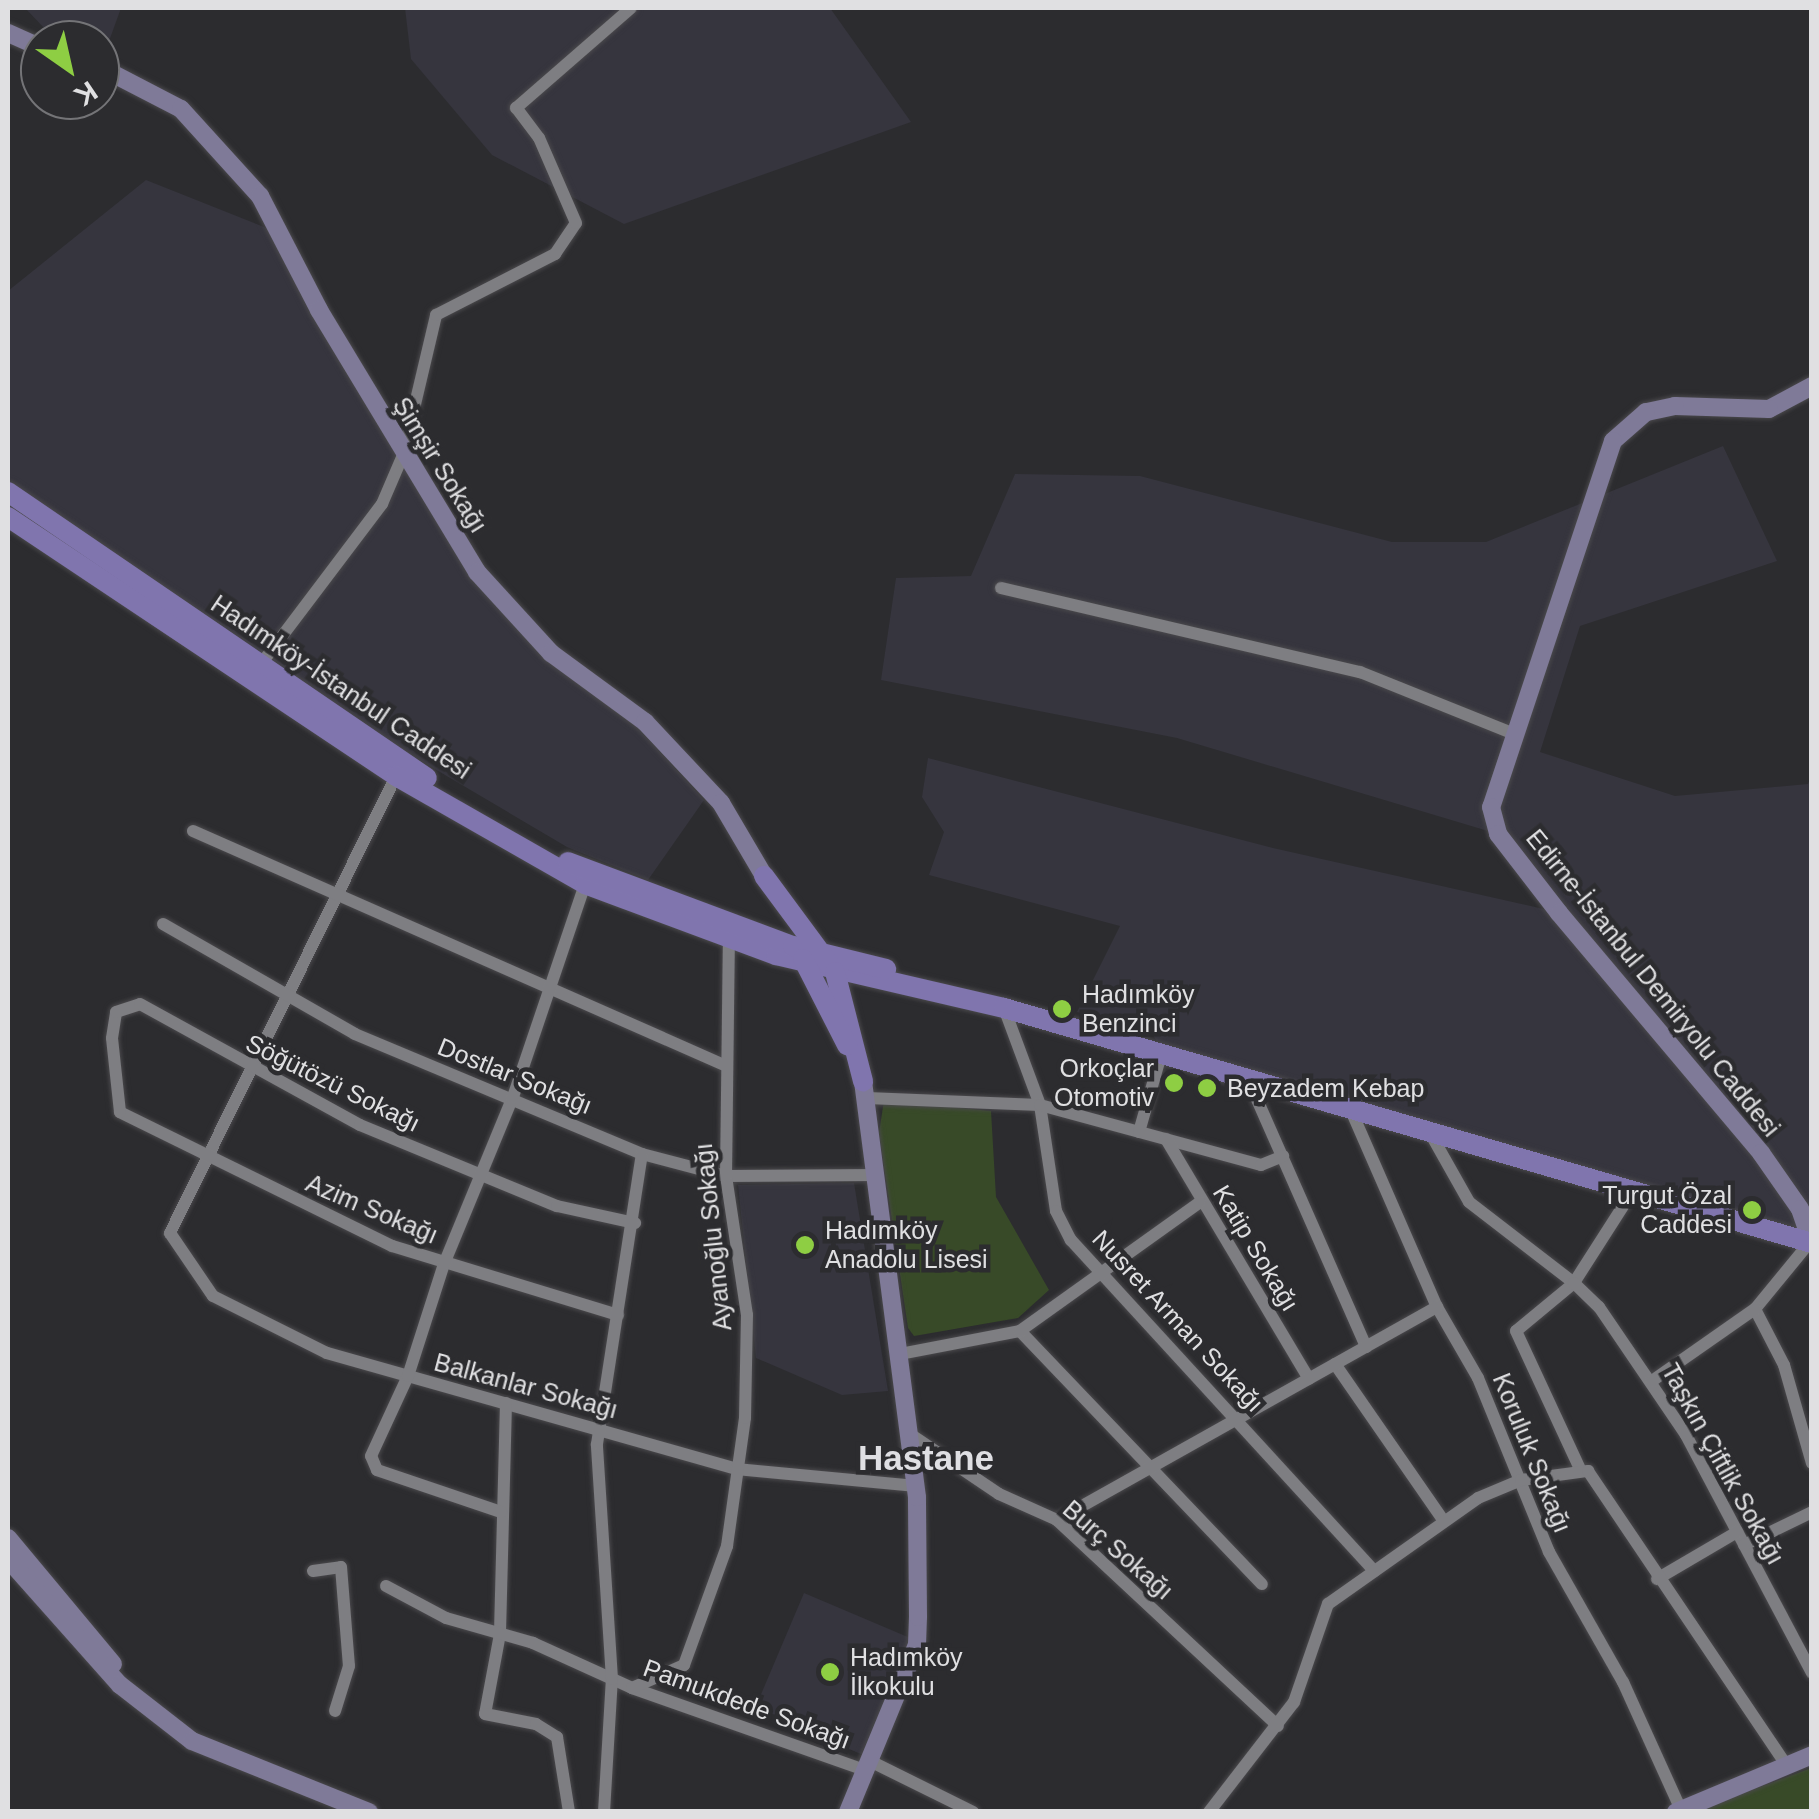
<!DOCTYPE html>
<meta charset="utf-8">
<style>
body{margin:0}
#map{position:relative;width:1819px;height:1819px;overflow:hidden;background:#2c2c2f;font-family:Helvetica,sans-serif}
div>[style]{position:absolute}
.built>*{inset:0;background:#36353e;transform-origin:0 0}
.green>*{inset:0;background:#384a28}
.roads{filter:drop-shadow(0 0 2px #4a494c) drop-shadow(0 0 2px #4a494c)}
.street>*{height:12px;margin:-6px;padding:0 6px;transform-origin:6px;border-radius:6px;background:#7e7e82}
.secondary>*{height:18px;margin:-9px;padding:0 9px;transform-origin:9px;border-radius:9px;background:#7f7a98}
.primary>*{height:20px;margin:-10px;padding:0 10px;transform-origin:10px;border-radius:10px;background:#8075ae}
.dots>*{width:28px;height:28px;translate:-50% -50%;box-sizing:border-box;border:5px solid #2c2c2f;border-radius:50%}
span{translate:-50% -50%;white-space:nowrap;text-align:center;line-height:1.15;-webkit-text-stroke:9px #2c2c2f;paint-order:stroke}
.street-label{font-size:25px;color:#e0e0e2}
.poi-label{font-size:25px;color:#e0e0e2}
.left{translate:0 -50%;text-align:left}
.right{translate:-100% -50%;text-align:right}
.district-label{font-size:35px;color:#dfdfe3;font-weight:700}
.frame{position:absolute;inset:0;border:10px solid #e0e0e2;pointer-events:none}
.north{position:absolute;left:20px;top:20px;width:100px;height:100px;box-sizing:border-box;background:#2c2c2f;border:2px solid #747477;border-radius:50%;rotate:146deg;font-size:28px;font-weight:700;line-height:40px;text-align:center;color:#e0e0e2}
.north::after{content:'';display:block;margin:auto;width:35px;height:45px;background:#8ece43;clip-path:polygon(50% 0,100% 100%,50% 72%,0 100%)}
</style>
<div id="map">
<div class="built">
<i style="clip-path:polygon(25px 8px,121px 8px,108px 44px,46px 30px)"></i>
<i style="clip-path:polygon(405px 8px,830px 8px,911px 122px,624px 224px,492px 155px,411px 59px)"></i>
<i style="clip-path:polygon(146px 180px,269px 229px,311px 315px,470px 577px,635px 725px,704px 800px,648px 880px,567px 847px,406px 752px,8px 481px,8px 291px)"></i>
<i style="clip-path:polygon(1723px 446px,1777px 561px,1580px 626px,1540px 752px,1675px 796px,1808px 784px,1811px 776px,1811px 1236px,1158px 1044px,1149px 1028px,1077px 1012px,1120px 926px,929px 875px,944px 832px,922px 797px,928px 758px,1273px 848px,1557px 912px,1498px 834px,1177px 738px,881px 680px,896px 578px,971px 576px,1015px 474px,1140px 476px,1392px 542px,1486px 542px)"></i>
<i style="clip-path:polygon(854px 1183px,888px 1391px,842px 1395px,756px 1358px,738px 1185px)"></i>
<i style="left:804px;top:1593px;width:116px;height:126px;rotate:23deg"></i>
</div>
<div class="green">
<i style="clip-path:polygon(884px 1100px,991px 1111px,996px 1197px,1049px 1290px,1018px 1318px,914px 1336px,908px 1328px,879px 1133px)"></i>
<i style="clip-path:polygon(1811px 1768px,1811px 1811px,1696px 1811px)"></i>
</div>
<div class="roads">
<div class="street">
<i style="left:1001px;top:588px;width:369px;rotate:13.2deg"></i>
<i style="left:1360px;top:672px;width:166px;rotate:21.9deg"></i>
<i style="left:261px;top:664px;width:201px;rotate:-52.9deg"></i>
<i style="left:382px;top:504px;width:53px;rotate:-66.8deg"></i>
<i style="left:403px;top:455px;width:144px;rotate:-76.7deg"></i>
<i style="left:436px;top:315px;width:134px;rotate:-27.1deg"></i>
<i style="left:555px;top:254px;width:37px;rotate:-56deg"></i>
<i style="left:576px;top:223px;width:93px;rotate:-113.5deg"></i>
<i style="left:539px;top:138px;width:38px;rotate:-127deg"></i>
<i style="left:516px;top:108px;width:152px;rotate:-41deg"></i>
<i style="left:396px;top:776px;width:510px;rotate:116.31deg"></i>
<i style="left:170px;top:1233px;width:76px;rotate:55.7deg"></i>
<i style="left:213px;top:1296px;width:127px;rotate:26.6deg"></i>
<i style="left:327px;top:1353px;width:425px;rotate:15.8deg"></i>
<i style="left:736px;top:1469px;width:181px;rotate:5.4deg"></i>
<i style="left:193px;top:831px;width:580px;rotate:23.78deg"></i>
<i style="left:163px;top:924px;width:221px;rotate:29.8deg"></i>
<i style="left:355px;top:1034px;width:311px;rotate:22.7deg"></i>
<i style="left:642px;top:1154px;width:87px;rotate:14.7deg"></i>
<i style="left:726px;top:1176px;width:152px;rotate:-0.4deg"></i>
<i style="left:1004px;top:1008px;width:103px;rotate:69.6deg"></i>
<i style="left:1040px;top:1105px;width:107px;rotate:81.4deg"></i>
<i style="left:1056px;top:1211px;width:33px;rotate:63deg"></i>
<i style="left:1071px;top:1240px;width:449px;rotate:47.5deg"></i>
<i style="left:1248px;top:1079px;width:293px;rotate:66.2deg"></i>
<i style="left:867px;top:1098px;width:173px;rotate:2.3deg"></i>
<i style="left:1040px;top:1105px;width:229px;rotate:15.2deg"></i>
<i style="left:1261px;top:1165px;width:24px;rotate:-22deg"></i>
<i style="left:1350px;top:1108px;width:217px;rotate:66.4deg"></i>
<i style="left:1437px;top:1307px;width:82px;rotate:60deg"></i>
<i style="left:1478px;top:1378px;width:188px;rotate:67.8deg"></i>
<i style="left:1549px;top:1552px;width:150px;rotate:60.4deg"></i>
<i style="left:1623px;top:1682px;width:141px;rotate:65.6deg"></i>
<i style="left:1429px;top:1131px;width:81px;rotate:60.6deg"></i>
<i style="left:1469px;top:1202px;width:133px;rotate:37.6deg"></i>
<i style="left:1574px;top:1283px;width:75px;rotate:140.4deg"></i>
<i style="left:1516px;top:1331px;width:154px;rotate:65.1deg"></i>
<i style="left:1139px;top:1132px;width:80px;rotate:-74.1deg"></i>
<i style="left:1166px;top:1139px;width:279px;rotate:59.2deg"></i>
<i style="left:1634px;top:1189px;width:112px;rotate:122.6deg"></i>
<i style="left:1574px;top:1283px;width:35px;rotate:44deg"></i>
<i style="left:1599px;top:1307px;width:155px;rotate:55.8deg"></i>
<i style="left:1686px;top:1435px;width:269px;rotate:62.1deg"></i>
<i style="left:1810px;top:1242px;width:87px;rotate:129.4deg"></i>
<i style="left:1755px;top:1309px;width:63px;rotate:62.6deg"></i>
<i style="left:1784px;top:1365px;width:102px;rotate:74.1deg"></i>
<i style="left:618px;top:1315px;width:236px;rotate:-163deg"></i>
<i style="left:392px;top:1246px;width:303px;rotate:-153.8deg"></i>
<i style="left:120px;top:1112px;width:74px;rotate:-96.2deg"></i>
<i style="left:112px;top:1038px;width:26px;rotate:-81deg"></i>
<i style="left:116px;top:1012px;width:25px;rotate:-18deg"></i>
<i style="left:140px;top:1004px;width:251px;rotate:28.8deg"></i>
<i style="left:360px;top:1125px;width:213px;rotate:22.4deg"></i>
<i style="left:557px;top:1206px;width:80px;rotate:12.3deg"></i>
<i style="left:1020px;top:1331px;width:350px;rotate:46.3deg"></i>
<i style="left:900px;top:1354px;width:122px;rotate:-10.9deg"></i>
<i style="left:1020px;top:1331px;width:221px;rotate:-35.6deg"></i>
<i style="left:1335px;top:1364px;width:190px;rotate:55.3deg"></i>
<i style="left:1652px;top:1381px;width:126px;rotate:-35deg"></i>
<i style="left:506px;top:1403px;width:231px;rotate:91.5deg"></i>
<i style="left:500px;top:1634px;width:81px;rotate:100.6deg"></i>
<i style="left:485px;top:1714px;width:52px;rotate:11.1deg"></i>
<i style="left:536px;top:1724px;width:25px;rotate:32deg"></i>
<i style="left:557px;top:1737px;width:76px;rotate:80.9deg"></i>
<i style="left:910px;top:1434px;width:107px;rotate:34deg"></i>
<i style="left:999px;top:1494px;width:64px;rotate:24.1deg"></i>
<i style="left:1057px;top:1520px;width:302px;rotate:43deg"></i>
<i style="left:501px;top:1512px;width:131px;rotate:-161.3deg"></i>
<i style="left:377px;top:1470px;width:15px;rotate:-113deg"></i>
<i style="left:371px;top:1456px;width:88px;rotate:-65.2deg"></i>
<i style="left:408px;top:1376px;width:118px;rotate:-72.2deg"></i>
<i style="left:444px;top:1264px;width:181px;rotate:-67.6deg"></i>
<i style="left:513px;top:1097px;width:225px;rotate:-71.3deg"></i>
<i style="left:1057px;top:1520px;width:436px;rotate:-29.3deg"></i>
<i style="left:1744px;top:1545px;width:76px;rotate:-25.9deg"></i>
<i style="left:313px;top:1571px;width:28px;rotate:-8deg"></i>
<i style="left:341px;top:1567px;width:99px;rotate:85.4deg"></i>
<i style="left:349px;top:1666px;width:47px;rotate:107.3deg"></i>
<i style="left:1657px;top:1579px;width:93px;rotate:-30.4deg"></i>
<i style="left:386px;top:1586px;width:68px;rotate:28.1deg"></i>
<i style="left:446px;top:1618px;width:91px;rotate:16deg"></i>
<i style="left:533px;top:1643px;width:109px;rotate:24.4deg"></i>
<i style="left:632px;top:1688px;width:250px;rotate:19.4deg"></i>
<i style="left:632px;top:1688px;width:57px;rotate:-23.9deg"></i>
<i style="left:684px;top:1665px;width:127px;rotate:-70.1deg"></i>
<i style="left:727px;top:1546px;width:129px;rotate:-82deg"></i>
<i style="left:745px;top:1418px;width:103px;rotate:-88.9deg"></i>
<i style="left:747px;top:1315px;width:141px;rotate:-98.6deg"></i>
<i style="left:726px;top:1176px;width:237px;rotate:-89.3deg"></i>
<i style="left:872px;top:1762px;width:113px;rotate:26.3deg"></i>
<i style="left:604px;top:1812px;width:133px;rotate:-86.6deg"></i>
<i style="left:612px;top:1679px;width:235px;rotate:-93.7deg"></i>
<i style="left:597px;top:1444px;width:293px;rotate:-81.2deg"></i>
<i style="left:1209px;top:1812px;width:139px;rotate:-52.3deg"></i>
<i style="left:1294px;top:1702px;width:104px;rotate:-70.9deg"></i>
<i style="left:1328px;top:1604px;width:184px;rotate:-35.2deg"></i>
<i style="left:1478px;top:1498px;width:47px;rotate:-22.7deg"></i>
<i style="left:1521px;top:1480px;width:68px;rotate:-7.7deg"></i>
<i style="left:1588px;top:1471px;width:356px;rotate:56deg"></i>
</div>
<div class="secondary">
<i style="left:8px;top:33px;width:35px;rotate:24deg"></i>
<i style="left:100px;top:67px;width:91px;rotate:27.4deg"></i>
<i style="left:181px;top:109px;width:118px;rotate:47.8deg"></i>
<i style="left:260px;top:196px;width:128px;rotate:62.6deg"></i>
<i style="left:319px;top:310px;width:306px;rotate:58.9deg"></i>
<i style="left:477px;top:572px;width:110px;rotate:47.6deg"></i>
<i style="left:551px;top:653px;width:117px;rotate:36.3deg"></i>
<i style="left:645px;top:722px;width:111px;rotate:46.8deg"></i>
<i style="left:721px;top:803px;width:85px;rotate:59.5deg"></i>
<i style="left:1812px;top:386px;width:49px;rotate:151.9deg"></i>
<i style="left:1769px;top:409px;width:94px;rotate:-178.2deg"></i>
<i style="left:1675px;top:406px;width:30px;rotate:168deg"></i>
<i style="left:1646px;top:412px;width:44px;rotate:138.7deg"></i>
<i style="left:1613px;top:441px;width:386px;rotate:108.4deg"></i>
<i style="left:1491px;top:807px;width:28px;rotate:75deg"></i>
<i style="left:1498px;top:834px;width:100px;rotate:52.3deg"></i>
<i style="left:1559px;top:913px;width:314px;rotate:49.9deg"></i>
<i style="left:1761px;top:1153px;width:68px;rotate:55.1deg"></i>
<i style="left:1800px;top:1209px;width:37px;rotate:71deg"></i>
<i style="left:8px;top:1538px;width:164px;rotate:50.2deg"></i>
<i style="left:8px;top:1559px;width:169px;rotate:48.4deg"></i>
<i style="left:120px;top:1685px;width:91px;rotate:37.9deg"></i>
<i style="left:192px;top:1741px;width:191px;rotate:21.9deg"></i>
<i style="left:848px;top:1812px;width:181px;rotate:-67.6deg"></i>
<i style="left:917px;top:1645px;width:28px;rotate:-88deg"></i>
<i style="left:918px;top:1617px;width:120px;rotate:-90.5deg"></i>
<i style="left:917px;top:1497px;width:419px;rotate:-97.4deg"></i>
<i style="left:1676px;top:1812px;width:147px;rotate:-22.7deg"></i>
</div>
<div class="primary">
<i style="left:8px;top:492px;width:507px;rotate:34.32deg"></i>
<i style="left:8px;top:517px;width:467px;rotate:33.7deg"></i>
<i style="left:396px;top:776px;width:218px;rotate:29.7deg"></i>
<i style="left:585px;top:884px;width:204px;rotate:20.4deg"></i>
<i style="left:776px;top:955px;width:234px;rotate:13.1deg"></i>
<i style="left:1004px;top:1008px;width:841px;rotate:16.22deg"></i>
<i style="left:568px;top:862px;width:240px;rotate:20.5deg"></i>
<i style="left:793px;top:946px;width:96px;rotate:13.9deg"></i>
<i style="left:764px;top:876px;width:119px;rotate:53.5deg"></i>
<i style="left:835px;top:972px;width:113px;rotate:75.6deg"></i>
<i style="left:803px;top:959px;width:97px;rotate:62.9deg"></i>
</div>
</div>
<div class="dots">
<i style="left:1062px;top:1009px;background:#8ece43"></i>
<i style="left:1174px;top:1083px;background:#8ece43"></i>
<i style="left:1207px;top:1088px;background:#8ece43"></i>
<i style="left:1752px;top:1210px;background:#8ece43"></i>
<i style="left:805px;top:1245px;background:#8ece43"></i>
<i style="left:830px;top:1672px;background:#8ece43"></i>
</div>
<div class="street-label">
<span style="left:440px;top:465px;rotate:58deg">Şimşir Sokağı</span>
<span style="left:341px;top:687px;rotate:34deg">Hadımköy-İstanbul Caddesi</span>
<span style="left:1653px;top:983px;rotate:51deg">Edirne-İstanbul Demiryolu Caddesi</span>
<span style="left:515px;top:1076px;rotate:22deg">Dostlar Sokağı</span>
<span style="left:333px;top:1083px;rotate:26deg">Söğütözü Sokağı</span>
<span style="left:372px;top:1209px;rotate:23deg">Azim Sokağı</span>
<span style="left:713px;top:1237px;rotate:-96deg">Ayanoğlu Sokağı</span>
<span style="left:1256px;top:1248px;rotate:59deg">Katip Sokağı</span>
<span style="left:1178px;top:1321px;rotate:47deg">Nusret Arman Sokağı</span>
<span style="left:526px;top:1386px;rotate:15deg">Balkanlar Sokağı</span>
<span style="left:1532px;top:1453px;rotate:68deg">Koruluk Sokağı</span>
<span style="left:1723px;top:1464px;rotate:61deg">Taşkın Çiftlik Sokağı</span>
<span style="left:1118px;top:1550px;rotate:41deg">Burç Sokağı</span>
<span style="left:747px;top:1704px;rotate:20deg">Pamukdede Sokağı</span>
</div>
<div class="poi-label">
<span class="left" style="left:1082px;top:1009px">Hadımköy<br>Benzinci</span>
<span class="right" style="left:1154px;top:1083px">Orkoçlar<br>Otomotiv</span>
<span class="left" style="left:1227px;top:1088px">Beyzadem Kebap</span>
<span class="right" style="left:1732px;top:1210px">Turgut Özal<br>Caddesi</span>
<span class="left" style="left:825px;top:1245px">Hadımköy<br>Anadolu Lisesi</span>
<span class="left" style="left:850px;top:1672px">Hadımköy<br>İlkokulu</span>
</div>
<div class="district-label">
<span style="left:926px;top:1458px">Hastane</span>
</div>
<div class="frame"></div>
<div class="north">K</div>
</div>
